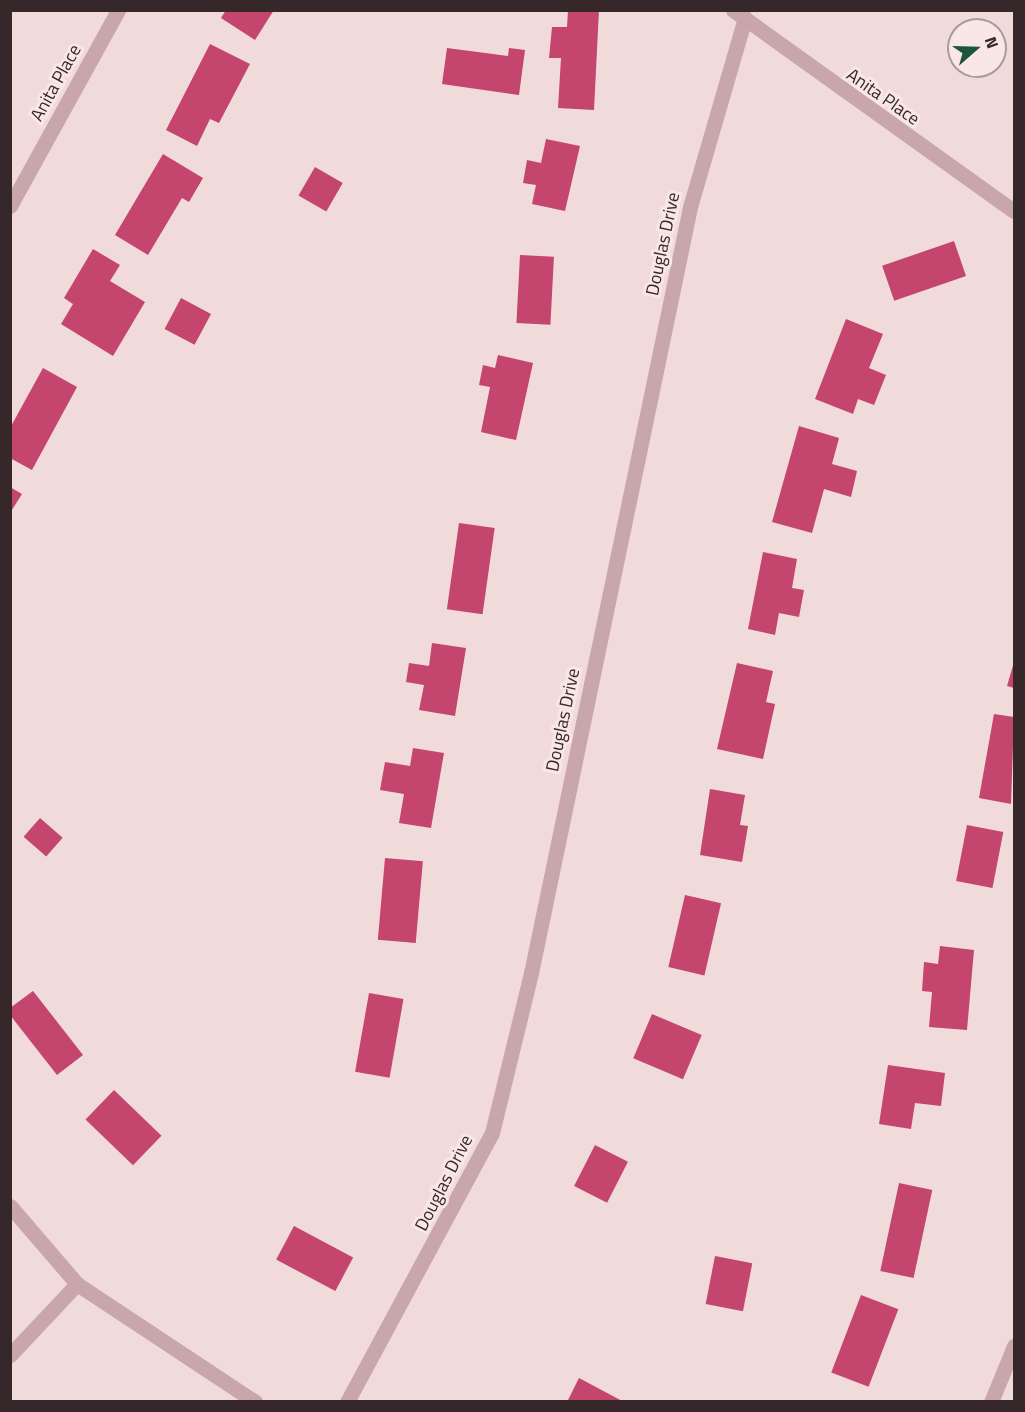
<!DOCTYPE html>
<style>
body{margin:0}
#map{position:relative;width:1025px;height:1412px;overflow:hidden;background:#f1dada;font-family:"Titillium Web",sans-serif}
div>[style]{position:absolute}
.building>*{inset:0;background:#c4456d;transform-origin:0 0}
.minor>*{height:15px;margin:-7.5px;padding:0 7.5px;transform-origin:7.5px;border-radius:7.5px;background:#c9a6a9}
span{translate:-50% -50%;white-space:nowrap;text-align:center;line-height:1.15;-webkit-text-stroke:6px #f9e6e6;paint-order:stroke}
.street-label{font-size:18px;color:#35272a}
.frame{position:absolute;inset:0;border:12px solid #35272a;pointer-events:none}
.north{position:absolute;left:947px;top:18px;width:60px;height:60px;box-sizing:border-box;background:#f9e6e6;border:2px solid #ab9a9b;border-radius:50%;rotate:70deg;font-size:16px;font-weight:700;line-height:24px;text-align:center;color:#35272a}
.north::after{content:'';display:block;margin:auto;width:21px;height:27px;background:#1d553a;clip-path:polygon(50% 0,100% 100%,50% 72%,0 100%)}
</style>
<div id="map">
<div class="building">
<i style="clip-path:polygon(226px 10px,274px 10px,255px 40px,221px 18px)"></i>
<i style="clip-path:polygon(568px 10px,599px 10px,594px 110px,558px 108px,561px 58px,549px 58px,552px 27px,567px 27px)"></i>
<i style="clip-path:polygon(210px 44px,250px 64px,219px 123px,210px 119px,197px 146px,166px 130px)"></i>
<i style="clip-path:polygon(447px 48px,508px 56px,509px 48px,525px 50px,519px 95px,442px 84px)"></i>
<i style="clip-path:polygon(546px 139px,580px 146px,565px 211px,532px 204px,536px 185px,523px 183px,527px 160px,541px 163px)"></i>
<i style="clip-path:polygon(163px 154px,203px 178px,189px 202px,182px 198px,148px 255px,115px 235px)"></i>
<i style="left:315px;top:167px;width:32px;height:33px;rotate:30deg"></i>
<i style="left:954px;top:241px;width:37px;height:76px;rotate:71deg"></i>
<i style="clip-path:polygon(93px 249px,120px 265px,110px 281px,145px 302px,113px 356px,61px 324px,73px 304px,64px 298px)"></i>
<i style="left:520px;top:255px;width:34px;height:68px;rotate:3deg"></i>
<i style="left:181px;top:298px;width:34px;height:35px;rotate:28deg"></i>
<i style="clip-path:polygon(846px 319px,883px 334px,869px 368px,886px 375px,874px 405px,858px 399px,853px 414px,815px 399px)"></i>
<i style="clip-path:polygon(498px 355px,533px 363px,516px 440px,481px 432px,490px 387px,479px 385px,483px 365px,495px 368px)"></i>
<i style="clip-path:polygon(43px 368px,77px 387px,32px 470px,10px 458px,10px 428px)"></i>
<i style="clip-path:polygon(799px 426px,839px 438px,832px 464px,857px 471px,851px 497px,824px 489px,812px 533px,772px 522px)"></i>
<i style="clip-path:polygon(10px 487px,22px 494px,10px 513px)"></i>
<i style="left:459px;top:523px;width:36px;height:87px;rotate:8deg"></i>
<i style="clip-path:polygon(763px 552px,797px 559px,792px 588px,804px 590px,799px 617px,779px 613px,775px 635px,748px 629px)"></i>
<i style="clip-path:polygon(432px 643px,466px 648px,455px 716px,419px 710px,424px 685px,406px 682px,409px 663px,429px 666px)"></i>
<i style="clip-path:polygon(1014px 662px,1014px 688px,1007px 686px)"></i>
<i style="clip-path:polygon(737px 663px,773px 671px,766px 702px,775px 704px,763px 759px,717px 749px)"></i>
<i style="clip-path:polygon(994px 714px,1014px 717px,1011px 804px,979px 798px)"></i>
<i style="clip-path:polygon(413px 748px,444px 753px,431px 828px,399px 823px,404px 794px,380px 790px,385px 762px,410px 766px)"></i>
<i style="clip-path:polygon(710px 789px,745px 795px,740px 825px,748px 826px,742px 862px,700px 855px)"></i>
<i style="left:40px;top:818px;width:30px;height:25px;rotate:41deg"></i>
<i style="left:967px;top:825px;width:37px;height:57px;rotate:11deg"></i>
<i style="left:385px;top:858px;width:38px;height:82px;rotate:5deg"></i>
<i style="left:685px;top:895px;width:37px;height:74px;rotate:13deg"></i>
<i style="clip-path:polygon(940px 946px,974px 950px,967px 1030px,929px 1027px,932px 992px,922px 991px,924px 962px,938px 964px)"></i>
<i style="clip-path:polygon(33px 991px,83px 1055px,57px 1075px,10px 1015px,10px 1008px)"></i>
<i style="left:369px;top:993px;width:35px;height:80px;rotate:10deg"></i>
<i style="left:652px;top:1014px;width:54px;height:48px;rotate:23deg"></i>
<i style="clip-path:polygon(888px 1065px,945px 1073px,941px 1106px,915px 1103px,911px 1129px,879px 1124px)"></i>
<i style="left:114px;top:1090px;width:66px;height:41px;rotate:44deg"></i>
<i style="left:595px;top:1145px;width:37px;height:46px;rotate:27deg"></i>
<i style="left:899px;top:1183px;width:34px;height:90px;rotate:12deg"></i>
<i style="left:294px;top:1226px;width:67px;height:38px;rotate:28deg"></i>
<i style="left:715px;top:1256px;width:38px;height:49px;rotate:11deg"></i>
<i style="left:861px;top:1295px;width:40px;height:83px;rotate:21deg"></i>
<i style="clip-path:polygon(579px 1378px,624px 1402px,567px 1402px)"></i>
</div>
<div class="minor">
<i style="left:733px;top:10px;width:345px;rotate:35.6deg"></i>
<i style="left:10px;top:206px;width:224px;rotate:-61.1deg"></i>
<i style="left:10px;top:1206px;width:103px;rotate:49.3deg"></i>
<i style="left:77px;top:1284px;width:214px;rotate:33.5deg"></i>
<i style="left:10px;top:1355px;width:98px;rotate:-46.7deg"></i>
<i style="left:347px;top:1402px;width:306px;rotate:-61.7deg"></i>
<i style="left:492px;top:1133px;width:165px;rotate:-76.3deg"></i>
<i style="left:531px;top:973px;width:782px;rotate:-78.27deg"></i>
<i style="left:690px;top:207px;width:197px;rotate:-73.8deg"></i>
<i style="left:991px;top:1402px;width:61px;rotate:-67.7deg"></i>
</div>
<div class="street-label">
<span style="left:56px;top:83px;rotate:-61deg">Anita Place</span>
<span style="left:883px;top:97px;rotate:35deg">Anita Place</span>
<span style="left:663px;top:244px;rotate:-78deg">Douglas Drive</span>
<span style="left:563px;top:720px;rotate:-78deg">Douglas Drive</span>
<span style="left:444px;top:1183px;rotate:-63deg">Douglas Drive</span>
</div>
<div class="frame"></div>
<div class="north">N</div>
</div>
